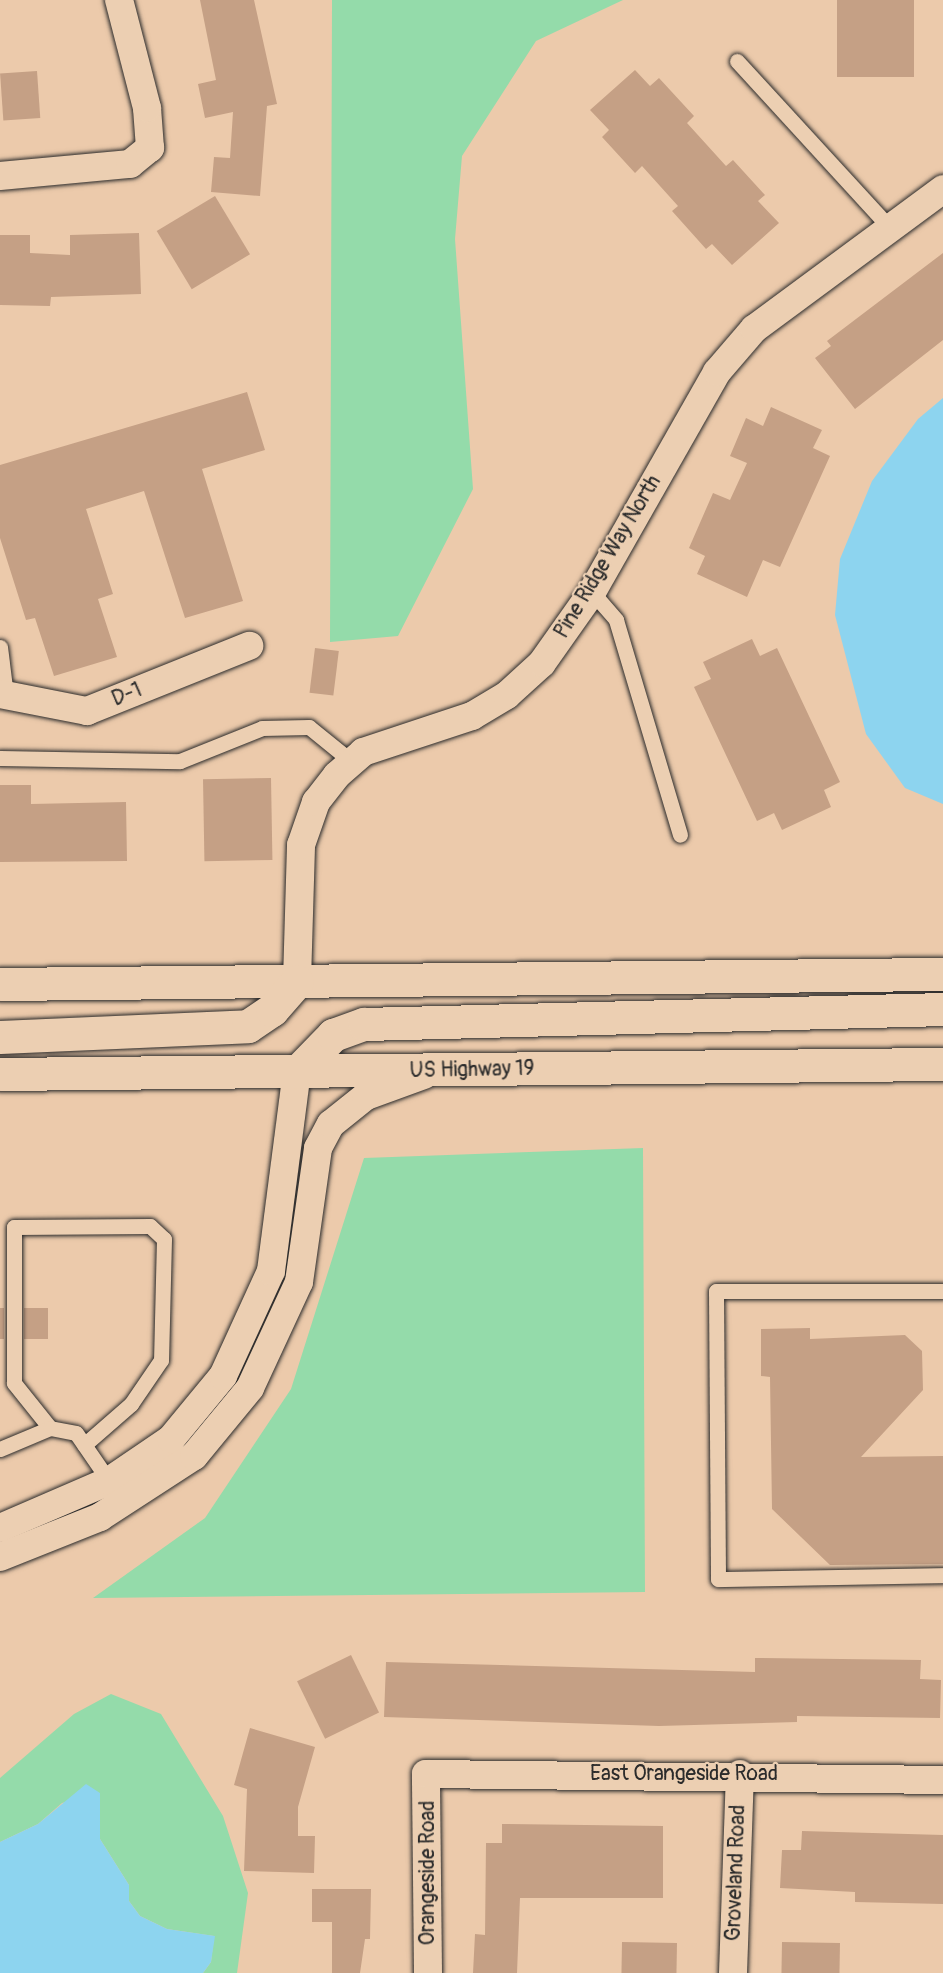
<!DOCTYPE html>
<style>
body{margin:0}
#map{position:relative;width:943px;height:1973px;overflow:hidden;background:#eccaab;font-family:Pangolin,sans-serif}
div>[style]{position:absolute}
.green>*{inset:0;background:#94dbaa}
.water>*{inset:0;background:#8dd4ef}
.building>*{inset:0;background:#c5a085;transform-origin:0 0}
.roads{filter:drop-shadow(0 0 2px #2b2b2b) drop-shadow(0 0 2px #2b2b2b)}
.service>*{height:15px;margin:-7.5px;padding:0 7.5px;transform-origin:7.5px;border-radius:7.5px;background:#eccfb2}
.minor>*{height:28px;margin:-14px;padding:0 14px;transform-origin:14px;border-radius:14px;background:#eccfb2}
.trunk>*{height:33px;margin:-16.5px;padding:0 16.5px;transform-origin:16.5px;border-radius:16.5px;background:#eccfb2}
span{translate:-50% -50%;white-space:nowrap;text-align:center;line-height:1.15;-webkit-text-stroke:4.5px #eccfb2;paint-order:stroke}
.street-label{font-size:21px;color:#2b2b2b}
</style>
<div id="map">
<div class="green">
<i style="clip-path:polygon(332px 0,623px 0,536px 41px,462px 156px,455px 239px,473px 489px,398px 636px,330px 642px)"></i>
<i style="clip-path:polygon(643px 1148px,645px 1592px,93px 1598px,205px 1518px,291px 1389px,364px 1158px)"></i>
<i style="clip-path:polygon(111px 1694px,161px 1714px,223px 1816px,248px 1893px,237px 1973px,203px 1973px,211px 1962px,214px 1936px,167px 1929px,140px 1916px,129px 1901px,129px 1885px,100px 1839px,100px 1793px,62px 1803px,38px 1824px,0 1842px,0 1778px,74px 1714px)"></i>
</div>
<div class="water">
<i style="clip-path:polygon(943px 398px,943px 804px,905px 788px,866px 734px,835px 615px,840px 559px,872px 481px,918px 419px)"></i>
<i style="clip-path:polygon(86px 1784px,100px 1793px,100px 1839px,129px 1885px,129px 1901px,140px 1916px,167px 1929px,215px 1936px,211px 1962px,203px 1973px,0 1973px,0 1842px,38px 1824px)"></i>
</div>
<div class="building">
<i style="clip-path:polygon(200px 0,254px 0,277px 104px,267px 106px,260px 196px,211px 192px,214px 157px,230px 158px,233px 112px,205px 118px,198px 84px,216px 80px)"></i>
<i style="left:837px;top:0;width:77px;height:77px"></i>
<i style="clip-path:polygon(635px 70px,650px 86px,659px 78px,694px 116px,687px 123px,726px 166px,733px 160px,765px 195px,758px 201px,779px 223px,732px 265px,712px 244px,706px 249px,672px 211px,678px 206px,642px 166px,635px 173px,602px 137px,609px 130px,590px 110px)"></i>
<i style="left:37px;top:71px;width:47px;height:37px;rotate:86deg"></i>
<i style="left:215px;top:196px;width:68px;height:68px;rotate:59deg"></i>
<i style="clip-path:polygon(139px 233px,141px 294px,51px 297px,50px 306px,0 305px,0 235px,30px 235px,30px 253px,70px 255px,70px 235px)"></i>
<i style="clip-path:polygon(943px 253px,943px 340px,855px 409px,815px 358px,831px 346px,827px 341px)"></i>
<i style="clip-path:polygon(247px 392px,265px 450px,202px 469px,243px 601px,185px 618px,144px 491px,86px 509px,113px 594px,98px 599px,117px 657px,54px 676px,35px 618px,26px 620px,0 538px,0 465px)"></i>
<i style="clip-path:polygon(771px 407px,822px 430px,813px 448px,830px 456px,780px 567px,763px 560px,747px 597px,697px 574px,705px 556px,689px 548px,713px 493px,730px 500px,747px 463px,730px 456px,746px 418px,763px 426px)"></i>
<i style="clip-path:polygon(752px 639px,760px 656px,777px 648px,840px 782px,824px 790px,831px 807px,782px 830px,774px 813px,757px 821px,694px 687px,711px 679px,703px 662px)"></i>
<i style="left:315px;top:648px;width:24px;height:45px;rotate:7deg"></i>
<i style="left:271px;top:778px;width:82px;height:68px;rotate:89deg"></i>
<i style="clip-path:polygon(0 785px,31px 785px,31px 804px,126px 802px,127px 861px,0 862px)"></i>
<i style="left:0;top:1308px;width:4px;height:31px"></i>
<i style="left:24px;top:1308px;width:24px;height:31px"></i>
<i style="clip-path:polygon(810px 1328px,810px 1339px,905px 1335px,922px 1351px,923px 1390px,861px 1457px,943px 1456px,943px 1564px,830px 1565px,772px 1509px,770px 1377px,761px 1376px,761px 1329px)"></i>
<i style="left:351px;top:1655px;width:64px;height:60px;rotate:64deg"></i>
<i style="clip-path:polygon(755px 1658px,921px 1660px,920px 1679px,941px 1680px,940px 1718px,797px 1716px,797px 1722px,659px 1726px,384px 1717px,386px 1662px,755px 1672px)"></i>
<i style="clip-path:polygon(250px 1728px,315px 1747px,298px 1807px,298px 1836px,315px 1836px,314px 1873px,244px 1871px,247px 1789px,234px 1785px)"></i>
<i style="clip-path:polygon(502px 1824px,663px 1826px,663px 1898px,520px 1898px,517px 1973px,473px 1973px,475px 1934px,485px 1935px,486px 1843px,502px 1843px)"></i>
<i style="clip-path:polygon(802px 1831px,943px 1835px,943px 1904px,855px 1902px,855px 1892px,780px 1888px,782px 1850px,801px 1850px)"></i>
<i style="clip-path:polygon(312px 1889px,371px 1889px,370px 1939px,365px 1939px,360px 1973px,332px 1973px,332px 1922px,312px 1922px)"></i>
<i style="left:622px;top:1942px;width:55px;height:31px;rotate:1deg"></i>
<i style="left:782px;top:1942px;width:58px;height:31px;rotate:1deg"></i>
</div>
<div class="roads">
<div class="service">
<i style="left:737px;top:61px;width:226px;rotate:47.5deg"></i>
<i style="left:592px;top:592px;width:37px;rotate:49deg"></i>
<i style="left:616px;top:620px;width:224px;rotate:73.4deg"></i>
<i style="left:0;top:647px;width:48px;rotate:82.9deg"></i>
<i style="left:0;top:758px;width:180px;rotate:1deg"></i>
<i style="left:180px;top:761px;width:88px;rotate:-21.9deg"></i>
<i style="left:262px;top:728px;width:47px;rotate:-1.2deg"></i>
<i style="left:309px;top:727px;width:55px;rotate:39.1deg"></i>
<i style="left:943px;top:1291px;width:227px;rotate:180deg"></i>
<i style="left:716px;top:1291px;width:288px;rotate:89.6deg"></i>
<i style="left:718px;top:1579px;width:225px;rotate:-1deg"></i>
<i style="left:50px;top:1428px;width:58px;rotate:-128.7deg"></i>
<i style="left:14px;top:1383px;width:156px;rotate:-90deg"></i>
<i style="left:14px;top:1227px;width:136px;rotate:-0.4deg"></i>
<i style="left:150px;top:1226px;width:19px;rotate:43deg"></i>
<i style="left:164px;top:1239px;width:121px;rotate:91.4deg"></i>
<i style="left:161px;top:1360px;width:53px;rotate:124.3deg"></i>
<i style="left:131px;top:1404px;width:62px;rotate:138.9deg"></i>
<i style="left:0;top:1449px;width:54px;rotate:-22.8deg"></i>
<i style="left:50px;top:1428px;width:26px;rotate:11deg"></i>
<i style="left:76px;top:1433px;width:58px;rotate:55.5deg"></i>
</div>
<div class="minor">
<i style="left:0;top:176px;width:131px;rotate:-5.3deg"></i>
<i style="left:130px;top:164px;width:26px;rotate:-39deg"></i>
<i style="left:150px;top:148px;width:40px;rotate:-94.3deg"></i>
<i style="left:147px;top:108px;width:112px;rotate:-104.5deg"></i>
<i style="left:0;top:694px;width:89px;rotate:11.1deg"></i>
<i style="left:87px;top:711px;width:175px;rotate:-21.9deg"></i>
<i style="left:297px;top:981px;width:136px;rotate:-88.3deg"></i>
<i style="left:301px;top:845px;width:46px;rotate:-70.8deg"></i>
<i style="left:316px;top:802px;width:34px;rotate:-52deg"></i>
<i style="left:337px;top:775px;width:35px;rotate:-41deg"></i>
<i style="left:363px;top:752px;width:115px;rotate:-18.3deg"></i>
<i style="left:472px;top:716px;width:41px;rotate:-31deg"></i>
<i style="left:507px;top:695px;width:47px;rotate:-42.4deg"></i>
<i style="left:542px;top:663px;width:87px;rotate:-54.8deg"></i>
<i style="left:592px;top:592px;width:253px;rotate:-60.4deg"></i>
<i style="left:717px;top:372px;width:57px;rotate:-49.3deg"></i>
<i style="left:754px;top:329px;width:235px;rotate:-36.5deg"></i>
<i style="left:0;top:1528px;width:119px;rotate:-23.3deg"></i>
<i style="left:109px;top:1481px;width:75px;rotate:-34.1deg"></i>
<i style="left:171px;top:1439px;width:82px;rotate:-50.5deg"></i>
<i style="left:223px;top:1376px;width:115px;rotate:-65.4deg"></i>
<i style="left:271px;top:1271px;width:201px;rotate:-82.6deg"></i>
<i style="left:0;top:1557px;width:108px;rotate:-21.8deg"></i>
<i style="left:100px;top:1517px;width:112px;rotate:-33deg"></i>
<i style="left:194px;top:1456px;width:88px;rotate:-50.5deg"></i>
<i style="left:250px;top:1388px;width:117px;rotate:-65.2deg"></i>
<i style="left:299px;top:1282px;width:135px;rotate:-81.9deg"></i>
<i style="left:318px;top:1148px;width:27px;rotate:-62deg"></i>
<i style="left:331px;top:1124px;width:45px;rotate:-38.7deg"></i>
<i style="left:366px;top:1096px;width:62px;rotate:-19.9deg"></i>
<i style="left:428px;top:1973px;width:199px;rotate:-90.6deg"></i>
<i style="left:426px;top:1774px;width:517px;rotate:0.66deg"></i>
<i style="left:733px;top:1973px;width:199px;rotate:-88deg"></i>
</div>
<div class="trunk">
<i style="left:0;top:984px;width:943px;rotate:-0.61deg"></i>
<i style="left:0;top:1037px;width:248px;rotate:-2.5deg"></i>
<i style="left:248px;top:1026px;width:29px;rotate:-34deg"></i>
<i style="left:272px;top:1010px;width:38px;rotate:-49deg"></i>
<i style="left:297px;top:1072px;width:52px;rotate:-45.8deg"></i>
<i style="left:333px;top:1035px;width:33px;rotate:-20deg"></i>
<i style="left:364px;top:1024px;width:579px;rotate:-1.48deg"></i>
<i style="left:0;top:1074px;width:943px;rotate:-0.61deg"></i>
</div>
</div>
<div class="street-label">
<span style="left:608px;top:557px;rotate:-59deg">Pine Ridge Way North</span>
<span style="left:127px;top:695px;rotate:-22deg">D-1</span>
<span style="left:472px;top:1070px;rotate:-1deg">US Highway 19</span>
<span style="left:684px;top:1774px">East Orangeside Road</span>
<span style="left:428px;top:1873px;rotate:-90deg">Orangeside Road</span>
<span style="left:736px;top:1873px;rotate:-88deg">Groveland Road</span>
</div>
</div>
